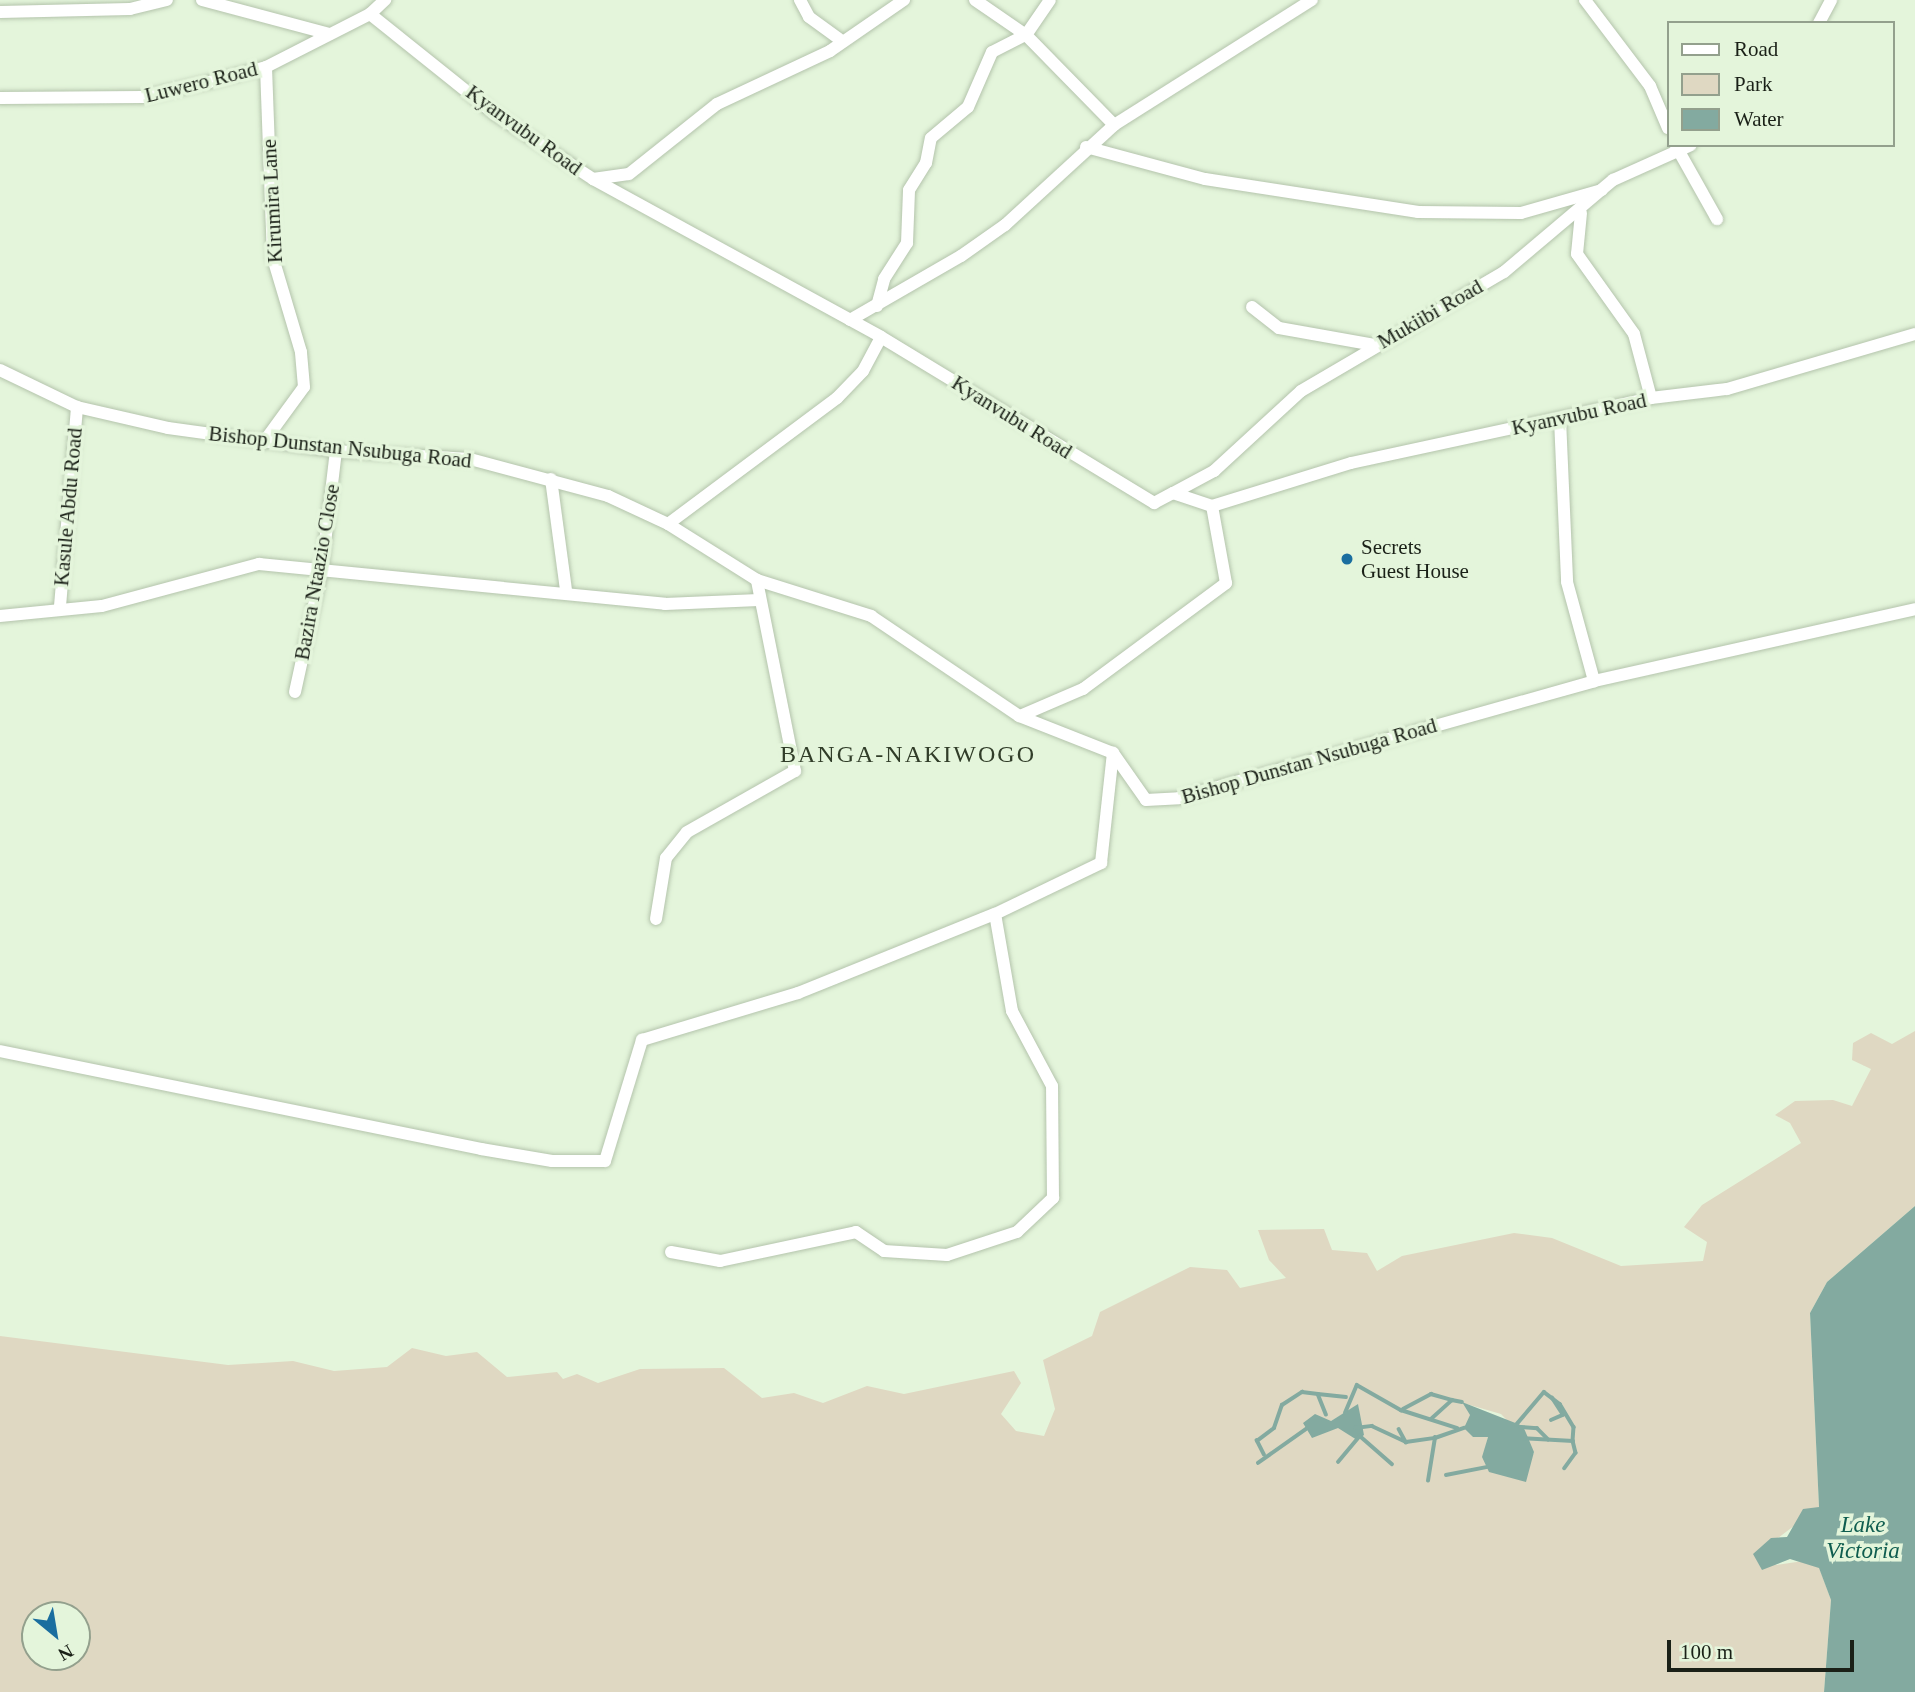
<!DOCTYPE html>
<style>
body{margin:0}
#map{position:relative;width:1915px;height:1692px;overflow:hidden;background:#e4f5db;font-family:"Times New Roman",serif}
div>[style]{position:absolute}
.green>*{inset:0;background:#dfd8c2}
.water>*{inset:0;background:#83aaa0}
.stream>*{height:3.5px;margin:-1.75px;padding:0 1.75px;transform-origin:1.75px;border-radius:1.75px;background:#83aaa0}
.roads{filter:drop-shadow(0 0 2px #b4c4ac) drop-shadow(0 0 2px #b4c4ac)}
.street>*{height:12px;margin:-6px;padding:0 6px;transform-origin:6px;border-radius:6px;background:#fff}
.dots>*{width:19px;height:19px;translate:-50% -50%;box-sizing:border-box;border:4px solid #e4f5db;border-radius:50%}
span{translate:-50% -50%;white-space:nowrap;text-align:center;line-height:1.15;-webkit-text-stroke:7px #e4f5db;paint-order:stroke}
.street-label{font-size:21px;color:#1a2017}
.poi-label{font-size:21px;color:#1a2017}
.left{translate:0 -50%;text-align:left}
.water-label{font-size:23px;color:#0f5d4f;font-style:italic}
.quarter-label{font-size:24px;color:#313d29;letter-spacing:2px}
.legend{position:absolute;left:1667px;top:21px;width:228px;height:126px;box-sizing:border-box;background:#e4f5db;border:2px solid #93a08d;margin:0;padding:9px 12px;list-style:none;font-size:21px;color:#1a2017}
.legend li{display:flex;align-items:center;gap:14px;height:35px}
.legend b{width:35px;border:2px solid #93a08d}
.north{position:absolute;left:21px;top:1601px;width:70px;height:70px;box-sizing:border-box;background:#e4f5db;border:2px solid #93a08d;border-radius:50%;rotate:150deg;font-size:19px;font-weight:700;line-height:28px;text-align:center;color:#1a2017}
.north::after{content:'';display:block;margin:auto;width:24px;height:32px;background:#1a6e9f;clip-path:polygon(50% 0,100% 100%,50% 72%,0 100%)}
.scale{position:absolute;left:1667px;top:1640px;width:187px;height:32px;box-sizing:border-box;border:4px solid #1a2017;border-top:0;padding-left:9px;font-size:21px;line-height:24px;white-space:nowrap;color:#1a2017;-webkit-text-stroke:5px #e4f5db;paint-order:stroke}
</style>
<div id="map">
<div class="green">
<i style="clip-path:polygon(evenodd,1915px 1031px,1915px 1206px,1827px 1282px,1810px 1313px,1819px 1507px,1762px 1550px,1776px 1565px,1810px 1560px,1819px 1567px,1831px 1600px,1824px 1692px,0 1692px,0 1336px,228px 1365px,293px 1361px,334px 1371px,387px 1367px,412px 1348px,446px 1356px,477px 1352px,507px 1377px,557px 1372px,563px 1379px,577px 1374px,598px 1383px,640px 1369px,724px 1368px,762px 1398px,794px 1393px,823px 1403px,867px 1386px,904px 1394px,1014px 1371px,1021px 1383px,1001px 1414px,1016px 1431px,1044px 1436px,1055px 1409px,1043px 1360px,1092px 1336px,1100px 1312px,1190px 1267px,1227px 1270px,1240px 1288px,1286px 1278px,1269px 1260px,1258px 1230px,1324px 1229px,1332px 1250px,1367px 1253px,1377px 1271px,1402px 1256px,1514px 1233px,1552px 1238px,1621px 1266px,1703px 1261px,1707px 1242px,1684px 1227px,1702px 1205px,1801px 1143px,1790px 1123px,1775px 1115px,1795px 1101px,1833px 1100px,1852px 1106px,1871px 1069px,1852px 1060px,1853px 1043px,1871px 1033px,1892px 1044px,1915px 1031px,1463px 1403px,1501px 1414px,1525px 1439px,1534px 1453px,1511px 1477px,1483px 1457px,1488px 1437px,1473px 1437px,1465px 1428px,1471px 1415px,1463px 1403px,1915px 1031px,1358px 1405px,1359px 1412px,1357px 1440px,1331px 1421px,1358px 1405px,1915px 1031px,35px 1615px,77px 1615px,77px 1657px,35px 1657px,35px 1615px)"></i>
</div>
<div class="water">
<i style="clip-path:polygon(1915px 1206px,1915px 1692px,1824px 1692px,1831px 1600px,1819px 1568px,1790px 1559px,1762px 1570px,1753px 1554px,1771px 1538px,1787px 1537px,1803px 1509px,1819px 1507px,1810px 1313px,1827px 1282px)"></i>
<i style="clip-path:polygon(1462px 1402px,1523px 1426px,1534px 1452px,1526px 1482px,1489px 1472px,1482px 1457px,1488px 1437px,1473px 1437px,1464px 1428px,1470px 1415px)"></i>
<i style="clip-path:polygon(1358px 1404px,1364px 1435px,1357px 1440px,1338px 1428px,1312px 1438px,1303px 1423px,1315px 1414px,1331px 1421px)"></i>
</div>
<div class="stream">
<i style="left:1318px;top:1394px;width:28px;rotate:6deg"></i>
<i style="left:1403px;top:1409px;width:32px;rotate:-28deg"></i>
<i style="left:1431px;top:1394px;width:22px;rotate:16deg"></i>
<i style="left:1345px;top:1413px;width:30px;rotate:-67deg"></i>
<i style="left:1357px;top:1385px;width:51px;rotate:29.6deg"></i>
<i style="left:1401px;top:1410px;width:59px;rotate:17.8deg"></i>
<i style="left:1431px;top:1419px;width:28px;rotate:-42deg"></i>
<i style="left:1452px;top:1400px;width:10px;rotate:11deg"></i>
<i style="left:1551px;top:1420px;width:13px;rotate:-23deg"></i>
<i style="left:1563px;top:1415px;width:20px;rotate:-123deg"></i>
<i style="left:1516px;top:1425px;width:43px;rotate:-49.7deg"></i>
<i style="left:1544px;top:1392px;width:20px;rotate:37deg"></i>
<i style="left:1560px;top:1404px;width:27px;rotate:59deg"></i>
<i style="left:1574px;top:1427px;width:14px;rotate:94deg"></i>
<i style="left:1521px;top:1427px;width:16px;rotate:4deg"></i>
<i style="left:1537px;top:1428px;width:16px;rotate:45deg"></i>
<i style="left:1355px;top:1428px;width:17px;rotate:-7deg"></i>
<i style="left:1372px;top:1426px;width:38px;rotate:25deg"></i>
<i style="left:1406px;top:1442px;width:29px;rotate:-8deg"></i>
<i style="left:1399px;top:1429px;width:15px;rotate:62deg"></i>
<i style="left:1359px;top:1435px;width:44px;rotate:41.3deg"></i>
<i style="left:1522px;top:1438px;width:51px;rotate:3.4deg"></i>
<i style="left:1573px;top:1441px;width:12px;rotate:76deg"></i>
<i style="left:1576px;top:1453px;width:19px;rotate:126deg"></i>
<i style="left:1264px;top:1455px;width:16px;rotate:-117deg"></i>
<i style="left:1257px;top:1441px;width:21px;rotate:-37deg"></i>
<i style="left:1274px;top:1428px;width:24px;rotate:-71deg"></i>
<i style="left:1282px;top:1405px;width:24px;rotate:-33deg"></i>
<i style="left:1302px;top:1392px;width:16px;rotate:7deg"></i>
<i style="left:1318px;top:1394px;width:22px;rotate:68deg"></i>
<i style="left:1338px;top:1462px;width:33px;rotate:-50deg"></i>
<i style="left:1258px;top:1463px;width:59px;rotate:-35.3deg"></i>
<i style="left:1446px;top:1475px;width:42px;rotate:-11deg"></i>
<i style="left:1428px;top:1481px;width:44px;rotate:-80.8deg"></i>
<i style="left:1435px;top:1438px;width:31px;rotate:-19deg"></i>
</div>
<div class="roads">
<div class="street">
<i style="left:202px;top:0;width:132px;rotate:14.9deg"></i>
<i style="left:800px;top:0;width:19px;rotate:62deg"></i>
<i style="left:809px;top:17px;width:37px;rotate:36deg"></i>
<i style="left:975px;top:0;width:62px;rotate:34.5deg"></i>
<i style="left:1026px;top:35px;width:42px;rotate:-55.6deg"></i>
<i style="left:1585px;top:0;width:108px;rotate:52.9deg"></i>
<i style="left:1650px;top:86px;width:46px;rotate:66.8deg"></i>
<i style="left:0;top:12px;width:130px;rotate:-1.3deg"></i>
<i style="left:130px;top:9px;width:38px;rotate:-14deg"></i>
<i style="left:370px;top:14px;width:160px;rotate:38.7deg"></i>
<i style="left:495px;top:114px;width:118px;rotate:33.6deg"></i>
<i style="left:593px;top:179px;width:328px;rotate:28.7deg"></i>
<i style="left:881px;top:337px;width:320px;rotate:31.3deg"></i>
<i style="left:1154px;top:503px;width:21px;rotate:-28deg"></i>
<i style="left:1173px;top:493px;width:41px;rotate:18.4deg"></i>
<i style="left:1212px;top:506px;width:145px;rotate:-17.2deg"></i>
<i style="left:1351px;top:463px;width:307px;rotate:-12.2deg"></i>
<i style="left:1651px;top:398px;width:77px;rotate:-6.8deg"></i>
<i style="left:1727px;top:389px;width:196px;rotate:-16.3deg"></i>
<i style="left:1819px;top:23px;width:26px;rotate:-62deg"></i>
<i style="left:0;top:98px;width:143px;rotate:-0.4deg"></i>
<i style="left:143px;top:97px;width:68px;rotate:-12.8deg"></i>
<i style="left:209px;top:82px;width:59px;rotate:-14.7deg"></i>
<i style="left:266px;top:67px;width:117px;rotate:-27deg"></i>
<i style="left:370px;top:14px;width:21px;rotate:-43deg"></i>
<i style="left:1676px;top:146px;width:84px;rotate:60.7deg"></i>
<i style="left:1086px;top:147px;width:123px;rotate:15.1deg"></i>
<i style="left:1205px;top:179px;width:216px;rotate:8.8deg"></i>
<i style="left:1418px;top:212px;width:103px;rotate:0.6deg"></i>
<i style="left:1521px;top:213px;width:84px;rotate:-15.9deg"></i>
<i style="left:593px;top:179px;width:36px;rotate:-8deg"></i>
<i style="left:629px;top:174px;width:112px;rotate:-38.5deg"></i>
<i style="left:717px;top:104px;width:125px;rotate:-25.1deg"></i>
<i style="left:830px;top:51px;width:90px;rotate:-34.6deg"></i>
<i style="left:1581px;top:213px;width:41px;rotate:95.6deg"></i>
<i style="left:1577px;top:254px;width:98px;rotate:54.5deg"></i>
<i style="left:1634px;top:334px;width:66px;rotate:75.1deg"></i>
<i style="left:877px;top:306px;width:28px;rotate:-75deg"></i>
<i style="left:884px;top:279px;width:43px;rotate:-57.4deg"></i>
<i style="left:907px;top:243px;width:53px;rotate:-87.8deg"></i>
<i style="left:909px;top:190px;width:32px;rotate:-58deg"></i>
<i style="left:926px;top:163px;width:25px;rotate:-79deg"></i>
<i style="left:931px;top:138px;width:48px;rotate:-40deg"></i>
<i style="left:968px;top:107px;width:60px;rotate:-66.4deg"></i>
<i style="left:992px;top:52px;width:38px;rotate:-27deg"></i>
<i style="left:1026px;top:35px;width:126px;rotate:45.6deg"></i>
<i style="left:1252px;top:307px;width:34px;rotate:38deg"></i>
<i style="left:1279px;top:328px;width:97px;rotate:10.1deg"></i>
<i style="left:850px;top:320px;width:128px;rotate:-30deg"></i>
<i style="left:961px;top:256px;width:54px;rotate:-35.2deg"></i>
<i style="left:1005px;top:225px;width:148px;rotate:-42.5deg"></i>
<i style="left:1114px;top:125px;width:234px;rotate:-32.3deg"></i>
<i style="left:0;top:370px;width:85px;rotate:25.7deg"></i>
<i style="left:77px;top:407px;width:93px;rotate:13deg"></i>
<i style="left:168px;top:428px;width:170px;rotate:7.8deg"></i>
<i style="left:336px;top:451px;width:134px;rotate:3.4deg"></i>
<i style="left:470px;top:459px;width:143px;rotate:15deg"></i>
<i style="left:608px;top:496px;width:66px;rotate:25deg"></i>
<i style="left:668px;top:524px;width:105px;rotate:32.2deg"></i>
<i style="left:757px;top:580px;width:120px;rotate:17.5deg"></i>
<i style="left:871px;top:616px;width:179px;rotate:34deg"></i>
<i style="left:1019px;top:716px;width:101px;rotate:21.5deg"></i>
<i style="left:1113px;top:753px;width:57px;rotate:54.9deg"></i>
<i style="left:1146px;top:800px;width:33px;rotate:-3deg"></i>
<i style="left:1179px;top:798px;width:431px;rotate:-15.7deg"></i>
<i style="left:1594px;top:681px;width:329px;rotate:-12.6deg"></i>
<i style="left:1560px;top:419px;width:163px;rotate:87.5deg"></i>
<i style="left:1567px;top:582px;width:103px;rotate:74.7deg"></i>
<i style="left:263px;top:443px;width:69px;rotate:-53.8deg"></i>
<i style="left:304px;top:387px;width:35px;rotate:-95deg"></i>
<i style="left:301px;top:352px;width:98px;rotate:-106.6deg"></i>
<i style="left:273px;top:258px;width:191px;rotate:-92.1deg"></i>
<i style="left:551px;top:479px;width:112px;rotate:82.3deg"></i>
<i style="left:1173px;top:493px;width:47px;rotate:-28.2deg"></i>
<i style="left:1214px;top:471px;width:118px;rotate:-42.6deg"></i>
<i style="left:1301px;top:391px;width:235px;rotate:-30.4deg"></i>
<i style="left:1504px;top:272px;width:143px;rotate:-40.2deg"></i>
<i style="left:1613px;top:180px;width:85px;rotate:-24.2deg"></i>
<i style="left:668px;top:524px;width:211px;rotate:-36.7deg"></i>
<i style="left:837px;top:398px;width:37px;rotate:-46deg"></i>
<i style="left:863px;top:371px;width:38px;rotate:-62deg"></i>
<i style="left:60px;top:606px;width:200px;rotate:-85.1deg"></i>
<i style="left:0;top:616px;width:102px;rotate:-5.6deg"></i>
<i style="left:102px;top:606px;width:163px;rotate:-15deg"></i>
<i style="left:259px;top:564px;width:408px;rotate:5.6deg"></i>
<i style="left:665px;top:604px;width:94px;rotate:-2.4deg"></i>
<i style="left:295px;top:692px;width:127px;rotate:-77.7deg"></i>
<i style="left:322px;top:568px;width:118px;rotate:-83.2deg"></i>
<i style="left:1020px;top:716px;width:69px;rotate:-23.2deg"></i>
<i style="left:1083px;top:689px;width:178px;rotate:-36.5deg"></i>
<i style="left:1226px;top:583px;width:78px;rotate:-100.3deg"></i>
<i style="left:656px;top:919px;width:62px;rotate:-80.7deg"></i>
<i style="left:666px;top:858px;width:33px;rotate:-51deg"></i>
<i style="left:687px;top:832px;width:124px;rotate:-29.5deg"></i>
<i style="left:795px;top:771px;width:195px;rotate:-101.3deg"></i>
<i style="left:0;top:1051px;width:491px;rotate:11.5deg"></i>
<i style="left:481px;top:1149px;width:72px;rotate:9.6deg"></i>
<i style="left:552px;top:1161px;width:53px"></i>
<i style="left:605px;top:1161px;width:127px;rotate:-73deg"></i>
<i style="left:642px;top:1040px;width:163px;rotate:-16.8deg"></i>
<i style="left:798px;top:993px;width:212px;rotate:-21.9deg"></i>
<i style="left:995px;top:914px;width:118px;rotate:-25.7deg"></i>
<i style="left:1101px;top:863px;width:111px;rotate:-83.8deg"></i>
<i style="left:671px;top:1252px;width:50px;rotate:10.4deg"></i>
<i style="left:720px;top:1261px;width:139px;rotate:-12deg"></i>
<i style="left:856px;top:1232px;width:34px;rotate:34deg"></i>
<i style="left:884px;top:1251px;width:63px;rotate:3.6deg"></i>
<i style="left:947px;top:1255px;width:74px;rotate:-18.2deg"></i>
<i style="left:1017px;top:1232px;width:50px;rotate:-43.4deg"></i>
<i style="left:1053px;top:1198px;width:112px;rotate:-90.5deg"></i>
<i style="left:1052px;top:1086px;width:85px;rotate:-118.1deg"></i>
<i style="left:1012px;top:1011px;width:98px;rotate:-99.9deg"></i>
</div>
</div>
<div class="dots">
<i style="left:1347px;top:559px;background:#1a6e9f"></i>
</div>
<div class="street-label">
<span style="left:201px;top:82px;rotate:-14deg">Luwero Road</span>
<span style="left:524px;top:130px;rotate:36deg">Kyanvubu Road</span>
<span style="left:272px;top:201px;rotate:-93deg">Kirumira Lane</span>
<span style="left:1430px;top:314px;rotate:-30deg">Mukiibi Road</span>
<span style="left:1579px;top:414px;rotate:-12deg">Kyanvubu Road</span>
<span style="left:1012px;top:417px;rotate:32deg">Kyanvubu Road</span>
<span style="left:340px;top:447px;rotate:6deg">Bishop Dunstan Nsubuga Road</span>
<span style="left:68px;top:507px;rotate:-85deg">Kasule Abdu Road</span>
<span style="left:317px;top:572px;rotate:-80deg">Bazira Ntaazio Close</span>
<span style="left:1309px;top:761px;rotate:-16deg">Bishop Dunstan Nsubuga Road</span>
</div>
<div class="poi-label">
<span class="left" style="left:1361px;top:559px">Secrets<br>Guest House</span>
</div>
<div class="water-label">
<span style="left:1863px;top:1538px">Lake<br>Victoria</span>
</div>
<div class="quarter-label">
<span style="left:908px;top:755px">BANGA-NAKIWOGO</span>
</div>
<ul class="legend">
<li><b style="height:9px;background:#fff"></b>Road</li>
<li><b style="height:19px;background:#dfd8c2"></b>Park</li>
<li><b style="height:19px;background:#83aaa0"></b>Water</li>
</ul>
<div class="north">N</div>
<div class="scale">100 m</div>
</div>
